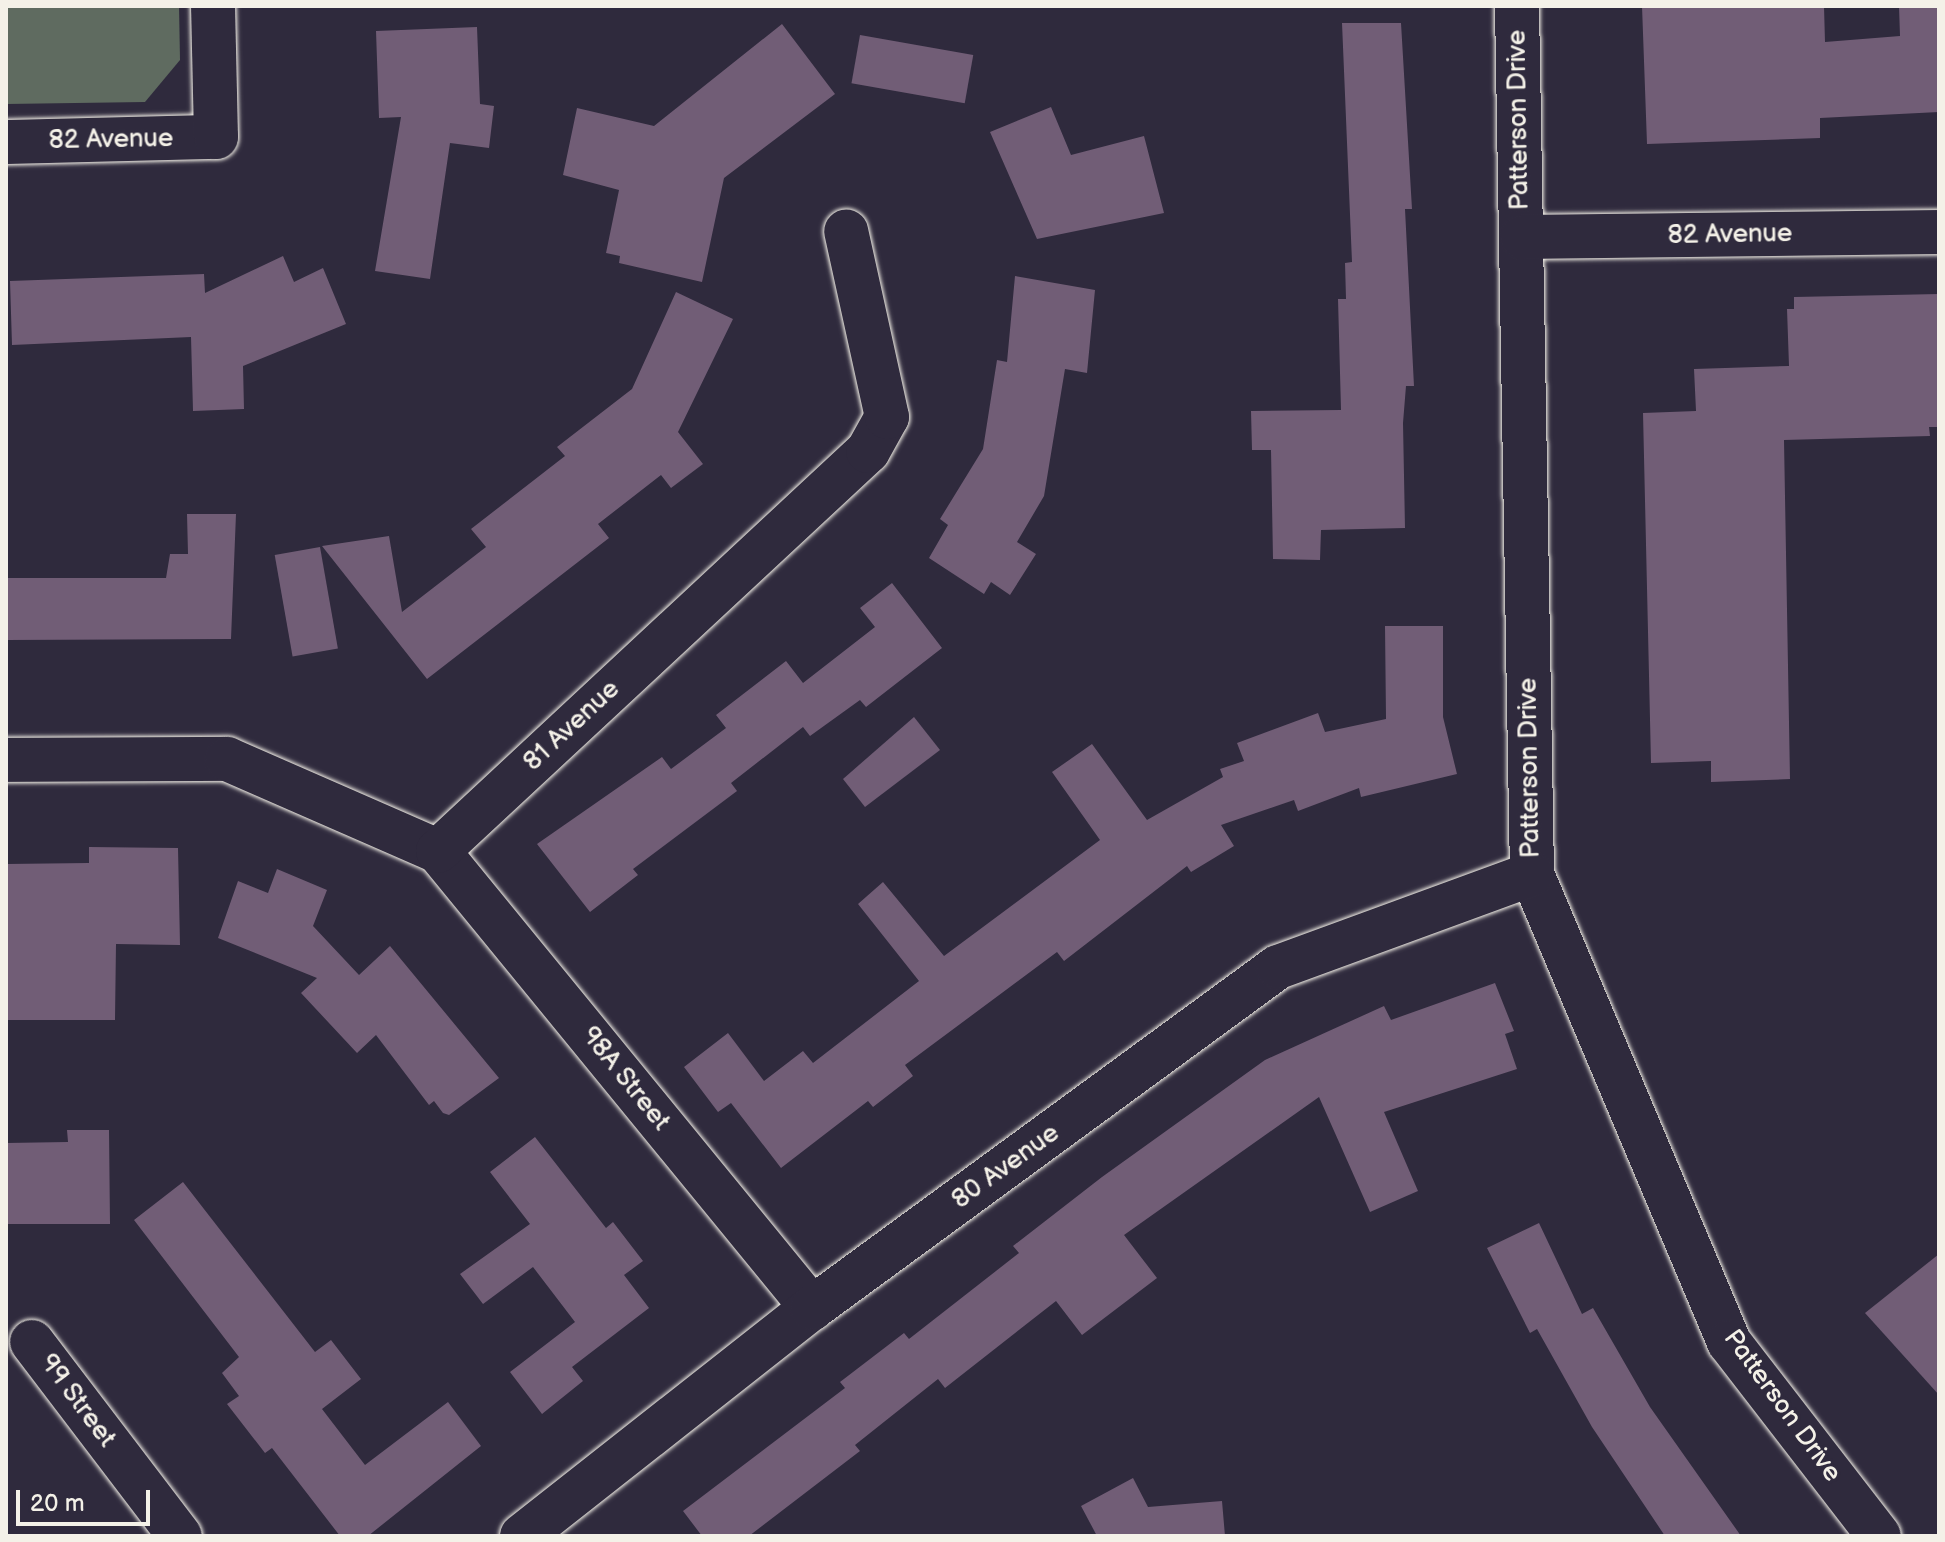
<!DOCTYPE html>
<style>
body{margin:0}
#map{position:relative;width:1945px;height:1542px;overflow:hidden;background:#2f2a3d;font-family:"Balsamiq Sans",sans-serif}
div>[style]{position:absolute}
.green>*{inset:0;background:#5f6b60}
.building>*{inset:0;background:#715d76;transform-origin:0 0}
.roads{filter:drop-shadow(0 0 2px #f4f1e8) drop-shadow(0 0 2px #f4f1e8)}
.minor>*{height:44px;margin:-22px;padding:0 22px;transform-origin:22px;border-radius:22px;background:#2f2a3d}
span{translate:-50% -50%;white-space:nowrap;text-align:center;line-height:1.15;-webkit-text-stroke:6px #2f2a3d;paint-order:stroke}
.street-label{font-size:26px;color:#f4f1e8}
.frame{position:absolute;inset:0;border:8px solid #f4f1e8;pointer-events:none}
.scale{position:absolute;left:16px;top:1490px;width:134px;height:36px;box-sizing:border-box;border:4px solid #f4f1e8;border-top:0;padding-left:10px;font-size:24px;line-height:28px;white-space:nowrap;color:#f4f1e8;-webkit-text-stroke:6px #2f2a3d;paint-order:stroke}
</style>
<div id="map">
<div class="green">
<i style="clip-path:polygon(6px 6px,179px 6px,180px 60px,145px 102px,6px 104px)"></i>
</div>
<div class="building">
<i style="clip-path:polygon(1642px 6px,1824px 6px,1825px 42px,1900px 36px,1899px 6px,1939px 6px,1939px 112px,1820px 118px,1820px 138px,1647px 144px)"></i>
<i style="clip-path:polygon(1342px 23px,1401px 23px,1412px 209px,1405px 209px,1414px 386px,1406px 386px,1403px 423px,1405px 528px,1321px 530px,1320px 560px,1273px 559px,1271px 450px,1252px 450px,1251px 411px,1341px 410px,1338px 299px,1346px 299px,1345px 263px,1352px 262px)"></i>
<i style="clip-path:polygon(782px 24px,835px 94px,724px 178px,702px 282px,619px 263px,620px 256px,606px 253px,619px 190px,563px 175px,577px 108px,654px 126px)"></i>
<i style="clip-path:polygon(477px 27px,480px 104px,494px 106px,489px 148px,450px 143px,430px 279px,375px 271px,401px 117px,379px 118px,376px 31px)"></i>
<i style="left:860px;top:35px;width:115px;height:49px;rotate:10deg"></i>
<i style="clip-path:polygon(1051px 107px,1071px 155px,1144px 136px,1164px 213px,1037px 239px,990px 132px)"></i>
<i style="clip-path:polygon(283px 256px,294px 282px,323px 268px,346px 324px,243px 366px,244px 409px,193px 411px,191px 337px,12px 345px,10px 281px,204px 274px,205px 293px)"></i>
<i style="clip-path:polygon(1015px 276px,1095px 290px,1087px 373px,1065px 369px,1044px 496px,1017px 542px,1036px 554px,1010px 595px,991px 582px,984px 594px,929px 558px,948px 525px,940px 519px,983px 449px,997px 360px,1007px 362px)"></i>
<i style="clip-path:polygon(676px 292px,733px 319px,678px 432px,703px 464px,671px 488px,661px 475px,598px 524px,609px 538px,427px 679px,322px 546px,389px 536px,402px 612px,486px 547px,471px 529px,565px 456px,557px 447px,632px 389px)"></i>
<i style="clip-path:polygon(1939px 294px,1939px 427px,1929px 427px,1930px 436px,1784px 440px,1790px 779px,1711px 782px,1711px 761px,1651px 763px,1643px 413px,1696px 411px,1694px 369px,1789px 366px,1787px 309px,1794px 309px,1794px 297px)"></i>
<i style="clip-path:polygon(187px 514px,236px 514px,231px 639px,6px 640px,6px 578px,166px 578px,170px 554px,188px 554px)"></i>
<i style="left:320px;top:547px;width:103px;height:46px;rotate:80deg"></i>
<i style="clip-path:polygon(892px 583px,942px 648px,866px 707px,860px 700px,810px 736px,803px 727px,731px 783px,737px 791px,633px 869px,638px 875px,590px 912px,537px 844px,662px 757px,671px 769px,726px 728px,716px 715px,786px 661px,803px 683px,875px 627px,860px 608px)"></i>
<i style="clip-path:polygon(1385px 626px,1443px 626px,1443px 717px,1457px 774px,1361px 797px,1359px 788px,1298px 811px,1294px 800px,1221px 825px,1234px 846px,1191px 872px,1187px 866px,1064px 961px,1057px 952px,905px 1065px,913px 1076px,873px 1107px,868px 1101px,781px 1168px,731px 1103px,718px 1112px,684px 1067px,728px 1033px,764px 1081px,803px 1051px,813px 1063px,919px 981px,858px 904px,883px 882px,944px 956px,1100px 840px,1052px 772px,1092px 744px,1147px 820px,1223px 777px,1220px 769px,1244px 761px,1237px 743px,1318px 713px,1325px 732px,1386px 719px)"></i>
<i style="clip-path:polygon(914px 717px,940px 750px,865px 807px,843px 779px)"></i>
<i style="clip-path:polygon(89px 847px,178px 848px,180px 945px,116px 944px,115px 1020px,6px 1020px,6px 864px,89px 863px)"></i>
<i style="clip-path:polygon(277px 869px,327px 890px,313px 926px,359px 975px,390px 946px,499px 1078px,449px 1115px,443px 1113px,434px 1101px,429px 1105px,376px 1035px,357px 1053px,301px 993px,317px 978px,218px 938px,238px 881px,268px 893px)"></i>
<i style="clip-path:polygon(1495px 983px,1514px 1031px,1505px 1034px,1517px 1069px,1384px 1112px,1418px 1191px,1370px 1212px,1319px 1097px,1124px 1235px,1157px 1278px,1082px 1335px,1056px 1301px,945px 1388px,938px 1379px,855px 1445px,860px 1451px,749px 1536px,702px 1536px,683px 1511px,845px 1388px,840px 1382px,904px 1333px,909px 1339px,1019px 1253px,1013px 1246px,1102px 1177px,1265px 1060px,1384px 1006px,1391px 1020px)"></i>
<i style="clip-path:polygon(67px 1130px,109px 1130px,110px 1224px,6px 1224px,6px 1143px,68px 1142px)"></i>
<i style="clip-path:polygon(535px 1137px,606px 1228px,613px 1222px,643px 1261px,624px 1275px,649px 1308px,572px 1367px,583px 1381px,542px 1414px,510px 1372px,575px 1322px,533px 1267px,483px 1304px,460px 1274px,530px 1224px,490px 1172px)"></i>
<i style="clip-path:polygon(183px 1182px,315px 1352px,331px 1340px,361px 1379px,322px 1409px,365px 1465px,448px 1402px,481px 1446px,368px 1536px,340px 1536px,272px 1448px,265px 1453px,227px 1404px,239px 1396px,222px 1373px,239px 1357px,134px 1220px)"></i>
<i style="clip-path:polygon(1539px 1223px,1582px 1314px,1593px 1308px,1650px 1407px,1741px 1536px,1665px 1536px,1592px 1427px,1537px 1329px,1530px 1333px,1487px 1248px)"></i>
<i style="clip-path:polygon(1939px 1254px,1939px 1395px,1865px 1313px)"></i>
<i style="clip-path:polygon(1133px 1478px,1148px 1507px,1222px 1501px,1225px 1536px,1097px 1536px,1081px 1506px)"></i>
</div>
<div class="roads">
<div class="minor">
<i style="left:1517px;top:6px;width:868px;rotate:89.01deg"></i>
<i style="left:1532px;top:874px;width:508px;rotate:67.17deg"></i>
<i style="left:1729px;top:1342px;width:245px;rotate:52.3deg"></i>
<i style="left:6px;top:142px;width:210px;rotate:-1.4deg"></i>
<i style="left:216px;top:137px;width:131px;rotate:-91.3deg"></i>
<i style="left:1522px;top:237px;width:417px;rotate:-0.7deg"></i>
<i style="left:6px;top:760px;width:221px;rotate:-0.3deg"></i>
<i style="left:227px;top:759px;width:230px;rotate:23.6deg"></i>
<i style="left:438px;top:851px;width:591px;rotate:50.7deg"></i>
<i style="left:438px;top:851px;width:587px;rotate:-42.93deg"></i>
<i style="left:868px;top:451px;width:39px;rotate:-61deg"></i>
<i style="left:887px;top:417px;width:190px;rotate:-102.4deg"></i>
<i style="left:32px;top:1342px;width:244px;rotate:52.7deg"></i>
<i style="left:522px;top:1536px;width:369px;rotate:-38.2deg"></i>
<i style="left:812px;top:1308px;width:577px;rotate:-36.2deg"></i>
<i style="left:1278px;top:967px;width:270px;rotate:-20.1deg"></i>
</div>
</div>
<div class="street-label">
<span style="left:1519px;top:120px;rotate:-91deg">Patterson Drive</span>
<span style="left:111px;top:140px;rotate:-1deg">82 Avenue</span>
<span style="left:1730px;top:235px;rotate:-1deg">82 Avenue</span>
<span style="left:572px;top:726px;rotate:-43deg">81 Avenue</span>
<span style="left:1530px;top:768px;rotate:-91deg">Patterson Drive</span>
<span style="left:625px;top:1079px;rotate:51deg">98A Street</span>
<span style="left:1006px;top:1167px;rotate:-36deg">80 Avenue</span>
<span style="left:77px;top:1401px;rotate:53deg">99 Street</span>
<span style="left:1782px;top:1406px;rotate:54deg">Patterson Drive</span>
</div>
<div class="frame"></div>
<div class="scale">20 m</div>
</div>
